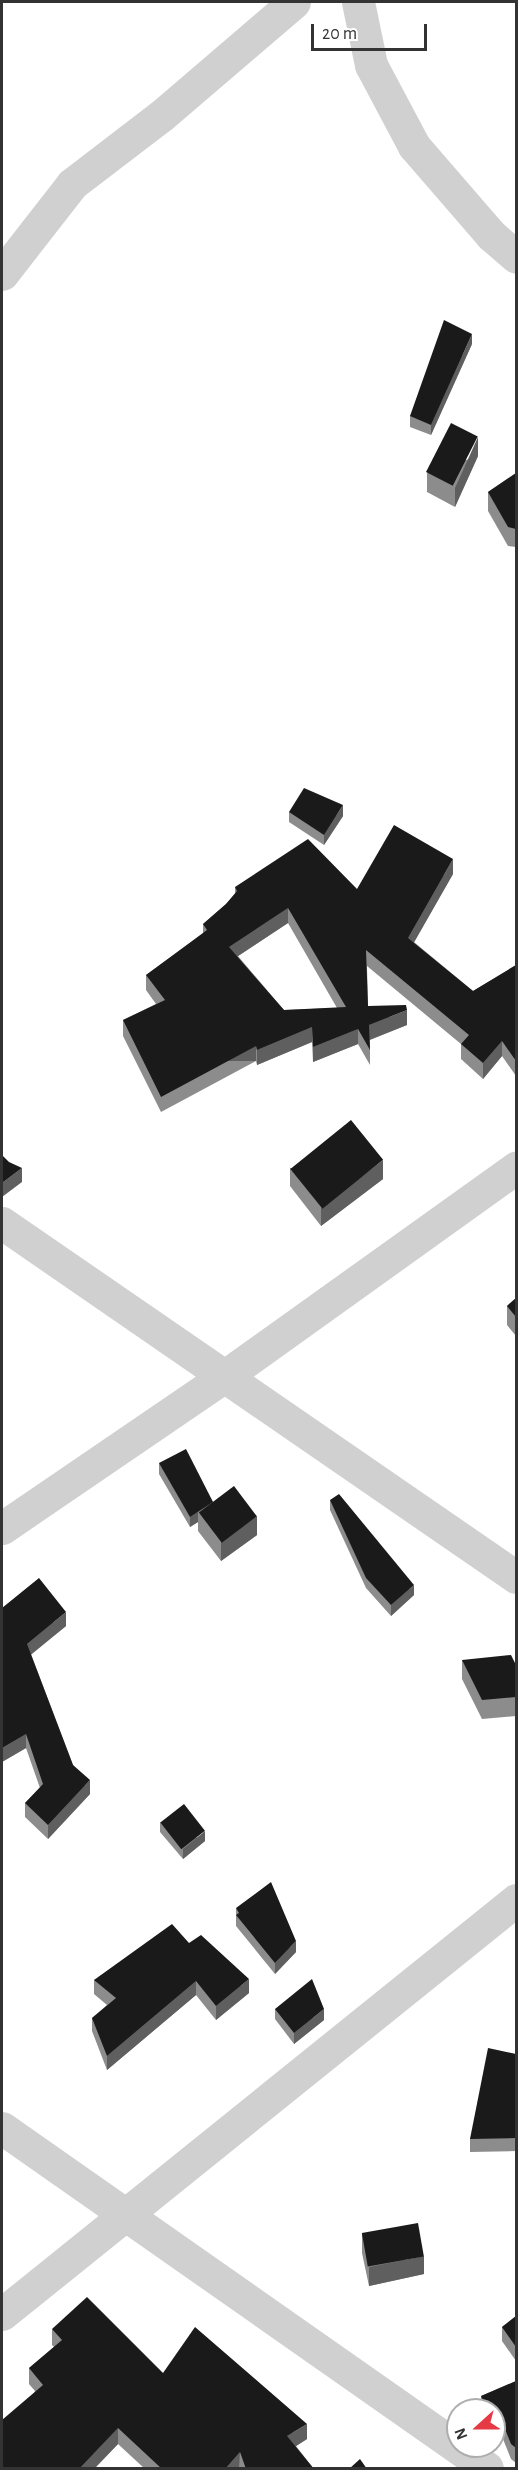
<!DOCTYPE html>
<style>
body{margin:0}
#map{position:relative;width:518px;height:2470px;overflow:hidden;background:#fff;font-family:"Alegreya Sans",sans-serif}
div>[style]{position:absolute}
.minor>*{height:33px;margin:-16.5px;padding:0 16.5px;transform-origin:16.5px;border-radius:16.5px;background:#d0d0d0}
.wall>*{inset:0;background:#8c8c8c}
.shaded-wall>*{inset:0;background:#5f5f5f;transform-origin:0 0}
.building>*{inset:0;background:#1a1a1a;transform-origin:0 0}
span{translate:-50% -50%;white-space:nowrap;text-align:center;line-height:1.15;-webkit-text-stroke:6px #fff;paint-order:stroke}
.frame{position:absolute;inset:0;border:3px solid #333;pointer-events:none}
.north{position:absolute;left:446px;top:2398px;width:60px;height:60px;box-sizing:border-box;background:#fff;border:2px solid #adadad;border-radius:50%;rotate:249deg;font-size:16px;font-weight:700;line-height:24px;text-align:center;color:#333}
.north::after{content:'';display:block;margin:auto;width:21px;height:27px;background:#e63946;clip-path:polygon(50% 0,100% 100%,50% 72%,0 100%)}
.scale{position:absolute;left:311px;top:24px;width:116px;height:27px;box-sizing:border-box;border:3px solid #333;border-top:0;padding-left:8px;font-size:18px;line-height:21px;white-space:nowrap;color:#333;-webkit-text-stroke:4px #fff;paint-order:stroke}
</style>
<div id="map">
<div class="minor">
<i style="left:358px;top:2px;width:64px;rotate:78.3deg"></i>
<i style="left:371px;top:65px;width:92px;rotate:62deg"></i>
<i style="left:414px;top:146px;width:118px;rotate:49.1deg"></i>
<i style="left:491px;top:235px;width:33px;rotate:41deg"></i>
<i style="left:2px;top:274px;width:114px;rotate:-52.1deg"></i>
<i style="left:72px;top:184px;width:112px;rotate:-37.4deg"></i>
<i style="left:161px;top:116px;width:175px;rotate:-40.6deg"></i>
<i style="left:2px;top:1223px;width:624px;rotate:34.56deg"></i>
<i style="left:2px;top:1528px;width:270px;rotate:-34.3deg"></i>
<i style="left:225px;top:1376px;width:358px;rotate:-35.6deg"></i>
<i style="left:2px;top:2128px;width:592px;rotate:35.03deg"></i>
<i style="left:2px;top:2314px;width:660px;rotate:-38.85deg"></i>
</div>
<div class="wall">
<i style="clip-path:polygon(472px 344px,431px 435px,410px 427px,410px 416px)"></i>
<i style="clip-path:polygon(478px 456px,455px 507px,427px 492px,427px 473px)"></i>
<i style="clip-path:polygon(516px 473px,516px 547px,508px 546px,488px 511px,488px 492px)"></i>
<i style="clip-path:polygon(289px 812px,343px 816px,324px 845px,289px 822px)"></i>
<i style="clip-path:polygon(evenodd,453px 874px,414px 942px,473px 991px,516px 965px,516px 1076px,502px 1056px,483px 1079px,461px 1059px,461px 1044px,367px 966px,368px 1006px,407px 1025px,370px 1040px,370px 1065px,358px 1044px,313px 1062px,312px 1042px,257px 1065px,256px 1061px,161px 1112px,123px 1036px,123px 1020px,156px 1004px,146px 990px,146px 975px,203px 934px,203px 924px,226px 904px,235px 894px,235px 887px,357px 889px,453px 874px,288px 923px,337px 1008px,284px 1010px,238px 956px,288px 923px)"></i>
<i style="clip-path:polygon(290px 1168px,383px 1179px,321px 1226px,290px 1186px)"></i>
<i style="clip-path:polygon(516px 1298px,516px 1336px,507px 1325px,507px 1306px)"></i>
<i style="clip-path:polygon(159px 1463px,213px 1502px,257px 1535px,221px 1561px,198px 1531px,198px 1522px,190px 1527px,159px 1474px)"></i>
<i style="clip-path:polygon(330px 1500px,414px 1595px,391px 1616px,366px 1588px,330px 1510px)"></i>
<i style="clip-path:polygon(2px 1608px,66px 1626px,31px 1654px,73px 1765px,90px 1794px,48px 1839px,25px 1817px,25px 1803px,40px 1788px,26px 1748px,2px 1762px)"></i>
<i style="clip-path:polygon(462px 1660px,516px 1665px,516px 1716px,482px 1719px,462px 1679px)"></i>
<i style="clip-path:polygon(160px 1822px,205px 1841px,183px 1859px,160px 1832px)"></i>
<i style="clip-path:polygon(236px 1908px,296px 1952px,275px 1974px,236px 1926px)"></i>
<i style="clip-path:polygon(189px 1943px,249px 1993px,216px 2020px,196px 1995px,107px 2070px,92px 2031px,92px 2018px,107px 2005px,94px 1994px,94px 1980px)"></i>
<i style="clip-path:polygon(275px 2009px,324px 2020px,294px 2044px,275px 2019px)"></i>
<i style="clip-path:polygon(516px 2054px,516px 2151px,470px 2152px,470px 2139px)"></i>
<i style="clip-path:polygon(362px 2234px,424px 2274px,369px 2286px,362px 2253px)"></i>
<i style="clip-path:polygon(516px 2316px,516px 2361px,502px 2341px,502px 2327px)"></i>
<i style="clip-path:polygon(52px 2329px,163px 2373px,307px 2439px,296px 2446px,314px 2469px,145px 2469px,118px 2444px,94px 2469px,2px 2469px,35px 2391px,29px 2384px,29px 2368px,54px 2347px,52px 2345px)"></i>
<i style="clip-path:polygon(516px 2381px,516px 2463px,511px 2459px,501px 2434px,494px 2437px,494px 2410px,481px 2410px,481px 2396px)"></i>
</div>
<div class="shaded-wall">
<i style="clip-path:polygon(472px 334px,472px 344px,431px 435px,431px 425px)"></i>
<i style="clip-path:polygon(478px 437px,478px 456px,455px 507px,455px 488px)"></i>
<i style="clip-path:polygon(343px 805px,343px 816px,324px 845px,324px 835px)"></i>
<i style="clip-path:polygon(453px 859px,453px 874px,408px 953px,408px 938px)"></i>
<i style="clip-path:polygon(288px 908px,288px 923px,229px 962px,229px 947px)"></i>
<i style="clip-path:polygon(407px 1010px,407px 1025px,369px 1040px,369px 1025px)"></i>
<i style="clip-path:polygon(312px 1027px,312px 1042px,257px 1065px,257px 1050px)"></i>
<i style="clip-path:polygon(358px 1029px,358px 1044px,313px 1062px,313px 1047px)"></i>
<i style="clip-path:polygon(502px 1041px,502px 1056px,483px 1079px,483px 1063px)"></i>
<i style="left:256px;top:1046px;width:15px;height:108px;rotate:90deg"></i>
<i style="clip-path:polygon(383px 1160px,383px 1179px,321px 1226px,321px 1208px)"></i>
<i style="clip-path:polygon(22px 1168px,22px 1182px,2px 1197px,2px 1183px)"></i>
<i style="clip-path:polygon(213px 1502px,198px 1512px,198px 1522px,190px 1527px,190px 1517px)"></i>
<i style="clip-path:polygon(257px 1516px,257px 1535px,221px 1561px,221px 1542px)"></i>
<i style="clip-path:polygon(414px 1585px,414px 1595px,391px 1616px,391px 1605px)"></i>
<i style="clip-path:polygon(66px 1612px,66px 1626px,27px 1658px,27px 1644px)"></i>
<i style="clip-path:polygon(26px 1734px,26px 1748px,2px 1762px,2px 1748px)"></i>
<i style="clip-path:polygon(90px 1780px,90px 1794px,48px 1839px,48px 1825px)"></i>
<i style="clip-path:polygon(205px 1831px,205px 1841px,183px 1859px,183px 1849px)"></i>
<i style="clip-path:polygon(296px 1941px,296px 1952px,275px 1974px,275px 1963px)"></i>
<i style="clip-path:polygon(249px 1979px,249px 1993px,216px 2020px,216px 2006px)"></i>
<i style="clip-path:polygon(196px 1981px,196px 1995px,107px 2070px,107px 2056px)"></i>
<i style="clip-path:polygon(324px 2009px,324px 2020px,294px 2044px,294px 2033px)"></i>
<i style="clip-path:polygon(424px 2256px,424px 2274px,369px 2286px,369px 2267px)"></i>
<i style="clip-path:polygon(501px 2419px,501px 2434px,494px 2437px,494px 2422px)"></i>
<i style="clip-path:polygon(307px 2424px,307px 2439px,287px 2452px,287px 2436px)"></i>
<i style="clip-path:polygon(118px 2428px,118px 2444px,94px 2469px,79px 2469px)"></i>
<i style="clip-path:polygon(240px 2452px,239px 2469px,225px 2469px)"></i>
</div>
<div class="building">
<i style="clip-path:polygon(444px 320px,472px 334px,431px 425px,410px 416px)"></i>
<i style="left:451px;top:423px;width:30px;height:55px;rotate:27deg"></i>
<i style="clip-path:polygon(516px 473px,516px 529px,508px 527px,488px 492px)"></i>
<i style="clip-path:polygon(304px 788px,343px 805px,324px 835px,289px 812px)"></i>
<i style="clip-path:polygon(evenodd,394px 825px,453px 859px,408px 938px,473px 991px,516px 965px,516px 1061px,502px 1041px,483px 1063px,461px 1044px,469px 1035px,366px 950px,368px 1006px,406px 1005px,407px 1010px,369px 1025px,370px 1050px,358px 1029px,313px 1047px,312px 1027px,257px 1050px,256px 1046px,161px 1097px,123px 1020px,165px 1000px,146px 975px,207px 930px,203px 924px,226px 904px,237px 891px,235px 887px,308px 839px,357px 889px,394px 825px,288px 908px,346px 1007px,284px 1010px,229px 947px,288px 908px)"></i>
<i style="left:351px;top:1120px;width:51px;height:78px;rotate:51deg"></i>
<i style="clip-path:polygon(2px 1155px,9px 1162px,22px 1168px,2px 1183px)"></i>
<i style="clip-path:polygon(516px 1298px,516px 1317px,507px 1306px)"></i>
<i style="clip-path:polygon(186px 1449px,213px 1502px,190px 1517px,159px 1463px)"></i>
<i style="left:234px;top:1486px;width:38px;height:44px;rotate:53deg"></i>
<i style="clip-path:polygon(339px 1494px,414px 1585px,391px 1605px,366px 1578px,330px 1500px)"></i>
<i style="clip-path:polygon(39px 1578px,66px 1612px,27px 1644px,73px 1765px,90px 1780px,48px 1825px,25px 1803px,43px 1784px,26px 1734px,2px 1748px,2px 1608px)"></i>
<i style="clip-path:polygon(511px 1655px,516px 1665px,516px 1697px,482px 1700px,462px 1660px)"></i>
<i style="left:184px;top:1804px;width:34px;height:30px;rotate:52deg"></i>
<i style="clip-path:polygon(271px 1882px,296px 1941px,275px 1963px,236px 1915px,239px 1913px,236px 1908px)"></i>
<i style="clip-path:polygon(172px 1924px,189px 1943px,201px 1935px,249px 1979px,216px 2006px,196px 1981px,107px 2056px,92px 2018px,116px 1998px,94px 1980px)"></i>
<i style="clip-path:polygon(312px 1979px,324px 2009px,294px 2033px,275px 2009px)"></i>
<i style="clip-path:polygon(488px 2048px,516px 2054px,516px 2138px,470px 2139px)"></i>
<i style="left:418px;top:2223px;width:34px;height:57px;rotate:80deg"></i>
<i style="clip-path:polygon(87px 2297px,163px 2373px,195px 2327px,307px 2424px,287px 2436px,314px 2469px,246px 2469px,240px 2452px,225px 2469px,162px 2469px,118px 2428px,79px 2469px,2px 2469px,2px 2420px,43px 2385px,29px 2368px,62px 2340px,52px 2329px)"></i>
<i style="clip-path:polygon(516px 2316px,516px 2347px,502px 2327px)"></i>
<i style="clip-path:polygon(516px 2381px,516px 2448px,511px 2444px,501px 2419px,494px 2422px,494px 2410px,487px 2410px,481px 2396px)"></i>
<i style="clip-path:polygon(360px 2459px,367px 2469px,349px 2469px)"></i>
</div>
<div class="frame"></div>
<div class="north">N</div>
<div class="scale">20 m</div>
</div>
